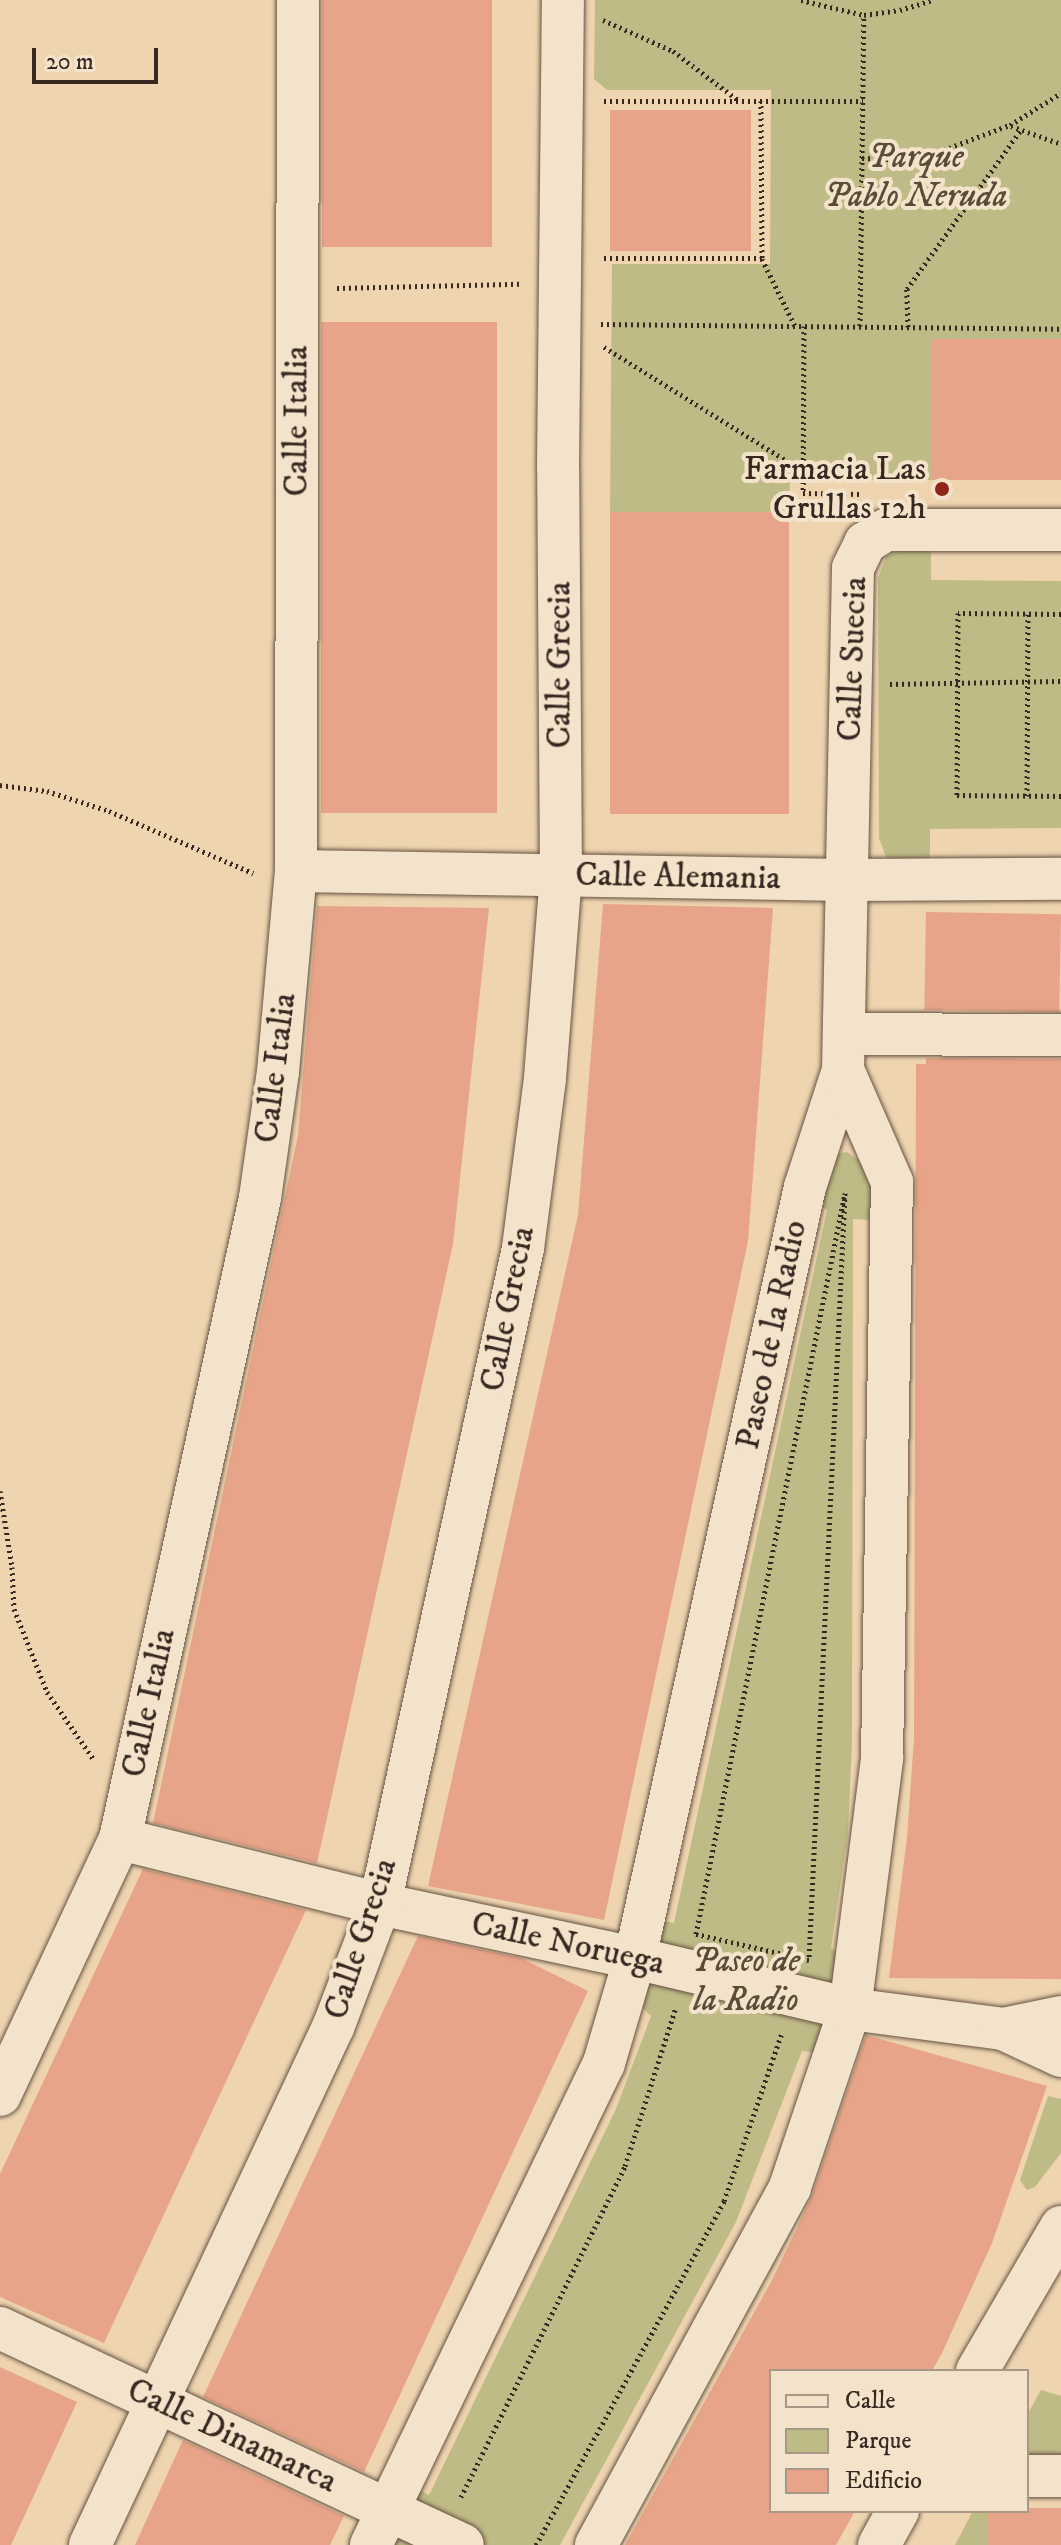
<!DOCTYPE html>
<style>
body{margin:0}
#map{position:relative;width:1061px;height:2545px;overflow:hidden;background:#eed4af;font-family:"IM FELL DW Pica",serif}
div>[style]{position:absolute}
.green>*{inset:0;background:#bfbb86}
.building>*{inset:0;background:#e8a488;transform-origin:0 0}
.path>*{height:5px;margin-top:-2.5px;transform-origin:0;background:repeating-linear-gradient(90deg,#372821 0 2px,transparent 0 6px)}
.roads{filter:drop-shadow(0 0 2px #655344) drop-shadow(0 0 2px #655344)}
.minor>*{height:42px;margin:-21px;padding:0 21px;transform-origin:21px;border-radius:21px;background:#f4e3cb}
.dots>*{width:22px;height:22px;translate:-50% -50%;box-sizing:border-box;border:4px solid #f4e3cb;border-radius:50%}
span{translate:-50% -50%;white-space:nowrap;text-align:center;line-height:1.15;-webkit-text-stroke:8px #f4e3cb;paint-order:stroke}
.park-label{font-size:34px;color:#594d3a;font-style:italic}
.street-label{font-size:34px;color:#372821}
.poi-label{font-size:34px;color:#372821}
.right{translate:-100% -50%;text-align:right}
.legend{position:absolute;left:769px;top:2369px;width:260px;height:144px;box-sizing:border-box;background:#f4e3cb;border:2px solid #a89887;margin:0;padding:10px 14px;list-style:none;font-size:24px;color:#372821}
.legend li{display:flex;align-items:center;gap:16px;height:40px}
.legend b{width:40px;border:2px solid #a89887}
.scale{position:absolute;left:32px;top:48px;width:126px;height:36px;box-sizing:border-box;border:4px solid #372821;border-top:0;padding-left:10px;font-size:24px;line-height:28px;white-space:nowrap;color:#372821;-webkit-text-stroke:6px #f4e3cb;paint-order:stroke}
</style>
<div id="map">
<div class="green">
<i style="clip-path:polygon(595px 0,1061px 0,1061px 340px,931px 339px,931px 480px,790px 480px,789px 513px,610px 512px,612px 264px,770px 264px,771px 90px,607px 90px,594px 79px)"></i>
<i style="clip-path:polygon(931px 545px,931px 580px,1061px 581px,1061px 828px,930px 829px,930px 864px,900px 865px,886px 857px,879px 838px,878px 578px,886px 557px,905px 546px)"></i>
<i style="clip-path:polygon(847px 1152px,863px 1163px,871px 1180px,872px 1220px,853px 1219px,852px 1743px,848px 1833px,831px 1948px,839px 1954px,819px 2053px,802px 2051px,736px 2222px,560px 2545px,389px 2545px,417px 2489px,429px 2495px,616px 2109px,651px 2016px,640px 2005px,654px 1919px,674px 1923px,827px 1210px,813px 1203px,832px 1154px)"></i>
<i style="clip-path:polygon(1048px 2096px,1061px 2099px,1061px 2153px,1035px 2187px,1027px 2190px,1020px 2180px)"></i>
<i style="clip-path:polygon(1041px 2390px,1061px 2396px,1061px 2462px,1027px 2462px,1027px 2415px)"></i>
<i style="clip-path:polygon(973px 2511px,987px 2511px,987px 2545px,955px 2545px)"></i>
</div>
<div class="building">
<i style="left:322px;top:0;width:170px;height:247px"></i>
<i style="left:610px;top:110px;width:141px;height:141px"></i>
<i style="left:497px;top:322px;width:491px;height:176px;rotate:90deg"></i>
<i style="left:931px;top:339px;width:130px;height:141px"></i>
<i style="left:610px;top:512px;width:179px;height:302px"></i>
<i style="clip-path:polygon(603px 904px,773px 908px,748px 1241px,604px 1920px,428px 1886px,578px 1215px)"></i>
<i style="clip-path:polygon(317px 906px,489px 908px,453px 1244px,317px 1863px,153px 1823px,298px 1135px)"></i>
<i style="left:926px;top:912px;width:135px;height:98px;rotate:1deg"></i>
<i style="clip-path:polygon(926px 1058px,1061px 1059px,1061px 1979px,889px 1978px,907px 1838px,914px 1738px,916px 1064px,926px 1064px)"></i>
<i style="clip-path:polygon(143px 1869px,306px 1910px,104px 2343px,0 2297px,0 2174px)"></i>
<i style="clip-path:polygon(418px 1936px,521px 1958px,588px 1991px,364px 2472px,203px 2397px)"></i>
<i style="clip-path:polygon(866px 2035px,1047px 2086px,992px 2243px,942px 2353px,932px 2371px,771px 2371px,771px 2511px,855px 2511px,836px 2545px,625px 2545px,772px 2280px,811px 2198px)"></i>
<i style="clip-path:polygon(0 2367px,77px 2402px,11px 2545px,0 2545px)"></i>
<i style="clip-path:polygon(183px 2440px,344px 2516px,330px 2545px,135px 2545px)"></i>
<i style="left:1061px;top:2508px;width:37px;height:74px;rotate:90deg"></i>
</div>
<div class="path">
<i style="left:801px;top:0;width:65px;rotate:13.4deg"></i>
<i style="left:864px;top:15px;width:36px;rotate:-8deg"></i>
<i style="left:900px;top:10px;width:34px;rotate:-17deg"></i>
<i style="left:603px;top:20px;width:77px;rotate:23.9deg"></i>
<i style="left:673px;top:51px;width:81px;rotate:37deg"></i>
<i style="left:604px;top:101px;width:259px"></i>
<i style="left:1011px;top:126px;width:53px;rotate:19.8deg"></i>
<i style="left:862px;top:158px;width:35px;rotate:2deg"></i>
<i style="left:897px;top:159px;width:42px;rotate:-9.7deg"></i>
<i style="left:938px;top:152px;width:77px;rotate:-20.6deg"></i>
<i style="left:1010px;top:125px;width:60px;rotate:-32.1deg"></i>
<i style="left:604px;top:258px;width:158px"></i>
<i style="left:762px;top:258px;width:157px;rotate:-90.4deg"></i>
<i style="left:762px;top:259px;width:75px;rotate:63.8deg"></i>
<i style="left:337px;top:288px;width:182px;rotate:-1.3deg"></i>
<i style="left:601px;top:324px;width:460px;rotate:0.6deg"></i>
<i style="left:804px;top:326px;width:167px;rotate:90.3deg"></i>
<i style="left:803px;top:493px;width:59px;rotate:1deg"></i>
<i style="left:860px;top:326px;width:311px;rotate:-89.3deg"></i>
<i style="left:908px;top:327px;width:38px;rotate:-92deg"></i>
<i style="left:907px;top:289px;width:196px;rotate:-54.4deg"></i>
<i style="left:604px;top:347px;width:234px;rotate:31.9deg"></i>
<i style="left:1061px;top:614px;width:103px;rotate:-179.4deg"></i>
<i style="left:958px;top:613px;width:182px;rotate:90.3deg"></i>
<i style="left:957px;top:795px;width:104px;rotate:0.6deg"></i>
<i style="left:890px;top:684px;width:171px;rotate:-1deg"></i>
<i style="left:0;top:785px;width:47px;rotate:7.3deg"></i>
<i style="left:47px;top:791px;width:65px;rotate:17.9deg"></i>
<i style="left:109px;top:811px;width:157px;rotate:23.3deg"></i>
<i style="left:1027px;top:796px;width:182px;rotate:-89.7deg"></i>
<i style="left:845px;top:1193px;width:768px;rotate:92.69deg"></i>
<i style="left:809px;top:1960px;width:116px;rotate:-167deg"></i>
<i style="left:696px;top:1934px;width:756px;rotate:-78.63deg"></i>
<i style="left:0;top:1491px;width:77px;rotate:81deg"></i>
<i style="left:12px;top:1567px;width:42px;rotate:87.3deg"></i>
<i style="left:14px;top:1609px;width:89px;rotate:68.3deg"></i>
<i style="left:47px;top:1692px;width:83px;rotate:55.3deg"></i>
<i style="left:461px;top:2497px;width:369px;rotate:-63.6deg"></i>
<i style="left:625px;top:2166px;width:164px;rotate:-72.2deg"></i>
<i style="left:536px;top:2545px;width:392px;rotate:-61.3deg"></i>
<i style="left:724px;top:2201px;width:176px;rotate:-71deg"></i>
</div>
<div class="roads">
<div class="minor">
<i style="left:296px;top:871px;width:550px;rotate:0.94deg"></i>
<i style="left:846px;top:880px;width:215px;rotate:-0.3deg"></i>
<i style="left:844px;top:1034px;width:217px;rotate:0.3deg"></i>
<i style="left:120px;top:1839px;width:268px;rotate:14deg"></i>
<i style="left:380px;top:1904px;width:261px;rotate:12deg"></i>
<i style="left:635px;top:1958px;width:221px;rotate:13.3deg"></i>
<i style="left:850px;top:2009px;width:154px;rotate:7.4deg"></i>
<i style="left:1003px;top:2029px;width:64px;rotate:25deg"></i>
<i style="left:1003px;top:2029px;width:59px;rotate:-11.7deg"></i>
<i style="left:0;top:2095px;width:283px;rotate:-64.9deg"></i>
<i style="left:120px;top:1839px;width:656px;rotate:-77.68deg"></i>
<i style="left:260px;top:1198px;width:127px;rotate:-81.9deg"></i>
<i style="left:278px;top:1072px;width:202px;rotate:-84.9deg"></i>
<i style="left:296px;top:871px;width:871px;rotate:-89.87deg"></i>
<i style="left:0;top:2328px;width:511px;rotate:25.11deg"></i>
<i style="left:977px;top:2371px;width:167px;rotate:-59.7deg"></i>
<i style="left:1027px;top:2476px;width:34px"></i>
<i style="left:90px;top:2545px;width:574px;rotate:-64.86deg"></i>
<i style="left:334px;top:2025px;width:129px;rotate:-69.2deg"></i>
<i style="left:380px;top:1904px;width:671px;rotate:-77.7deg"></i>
<i style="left:523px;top:1248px;width:171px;rotate:-82.6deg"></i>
<i style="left:545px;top:1078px;width:204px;rotate:-85.5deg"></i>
<i style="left:561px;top:875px;width:407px;rotate:-90.4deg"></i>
<i style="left:558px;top:468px;width:468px;rotate:-89.4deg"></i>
<i style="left:371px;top:2545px;width:535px;rotate:-64.2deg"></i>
<i style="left:604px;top:2063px;width:109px;rotate:-73.6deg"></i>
<i style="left:635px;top:1958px;width:790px;rotate:-77.57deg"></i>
<i style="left:805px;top:1187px;width:123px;rotate:-72deg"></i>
<i style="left:843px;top:1070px;width:502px;rotate:-88.86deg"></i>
<i style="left:853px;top:568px;width:28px;rotate:-64deg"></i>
<i style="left:865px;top:543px;width:25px;rotate:-32deg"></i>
<i style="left:886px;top:530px;width:175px"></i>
<i style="left:596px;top:2545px;width:407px;rotate:-61.5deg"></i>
<i style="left:790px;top:2187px;width:188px;rotate:-71.4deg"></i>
<i style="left:850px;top:2009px;width:253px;rotate:-82.7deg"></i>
<i style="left:882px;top:1758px;width:576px;rotate:-89.01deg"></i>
<i style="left:892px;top:1182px;width:122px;rotate:-113.6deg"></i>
<i style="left:879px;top:2545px;width:39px;rotate:-61deg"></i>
</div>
</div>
<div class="dots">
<i style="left:942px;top:489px;background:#8f2418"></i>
</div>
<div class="park-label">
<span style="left:916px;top:177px">Parque<br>Pablo Neruda</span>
<span style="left:746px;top:1981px">Paseo de<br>la Radio</span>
</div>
<div class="street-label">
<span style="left:297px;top:421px;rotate:-90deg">Calle Italia</span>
<span style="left:853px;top:659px;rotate:-88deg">Calle Suecia</span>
<span style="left:560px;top:665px;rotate:-90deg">Calle Grecia</span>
<span style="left:678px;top:877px;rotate:1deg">Calle Alemania</span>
<span style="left:276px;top:1068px;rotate:-83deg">Calle Italia</span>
<span style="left:508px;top:1309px;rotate:-79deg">Calle Grecia</span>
<span style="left:772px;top:1335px;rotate:-78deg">Paseo de la Radio</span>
<span style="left:149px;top:1703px;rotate:-78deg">Calle Italia</span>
<span style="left:361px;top:1939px;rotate:-72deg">Calle Grecia</span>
<span style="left:568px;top:1944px;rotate:12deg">Calle Noruega</span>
<span style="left:232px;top:2436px;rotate:25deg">Calle Dinamarca</span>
</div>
<div class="poi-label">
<span class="right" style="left:926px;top:489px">Farmacia Las<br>Grullas 12h</span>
</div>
<ul class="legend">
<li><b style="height:10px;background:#f4e3cb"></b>Calle</li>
<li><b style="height:22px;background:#bfbb86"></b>Parque</li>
<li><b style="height:22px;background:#e8a488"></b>Edificio</li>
</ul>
<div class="scale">20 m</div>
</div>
